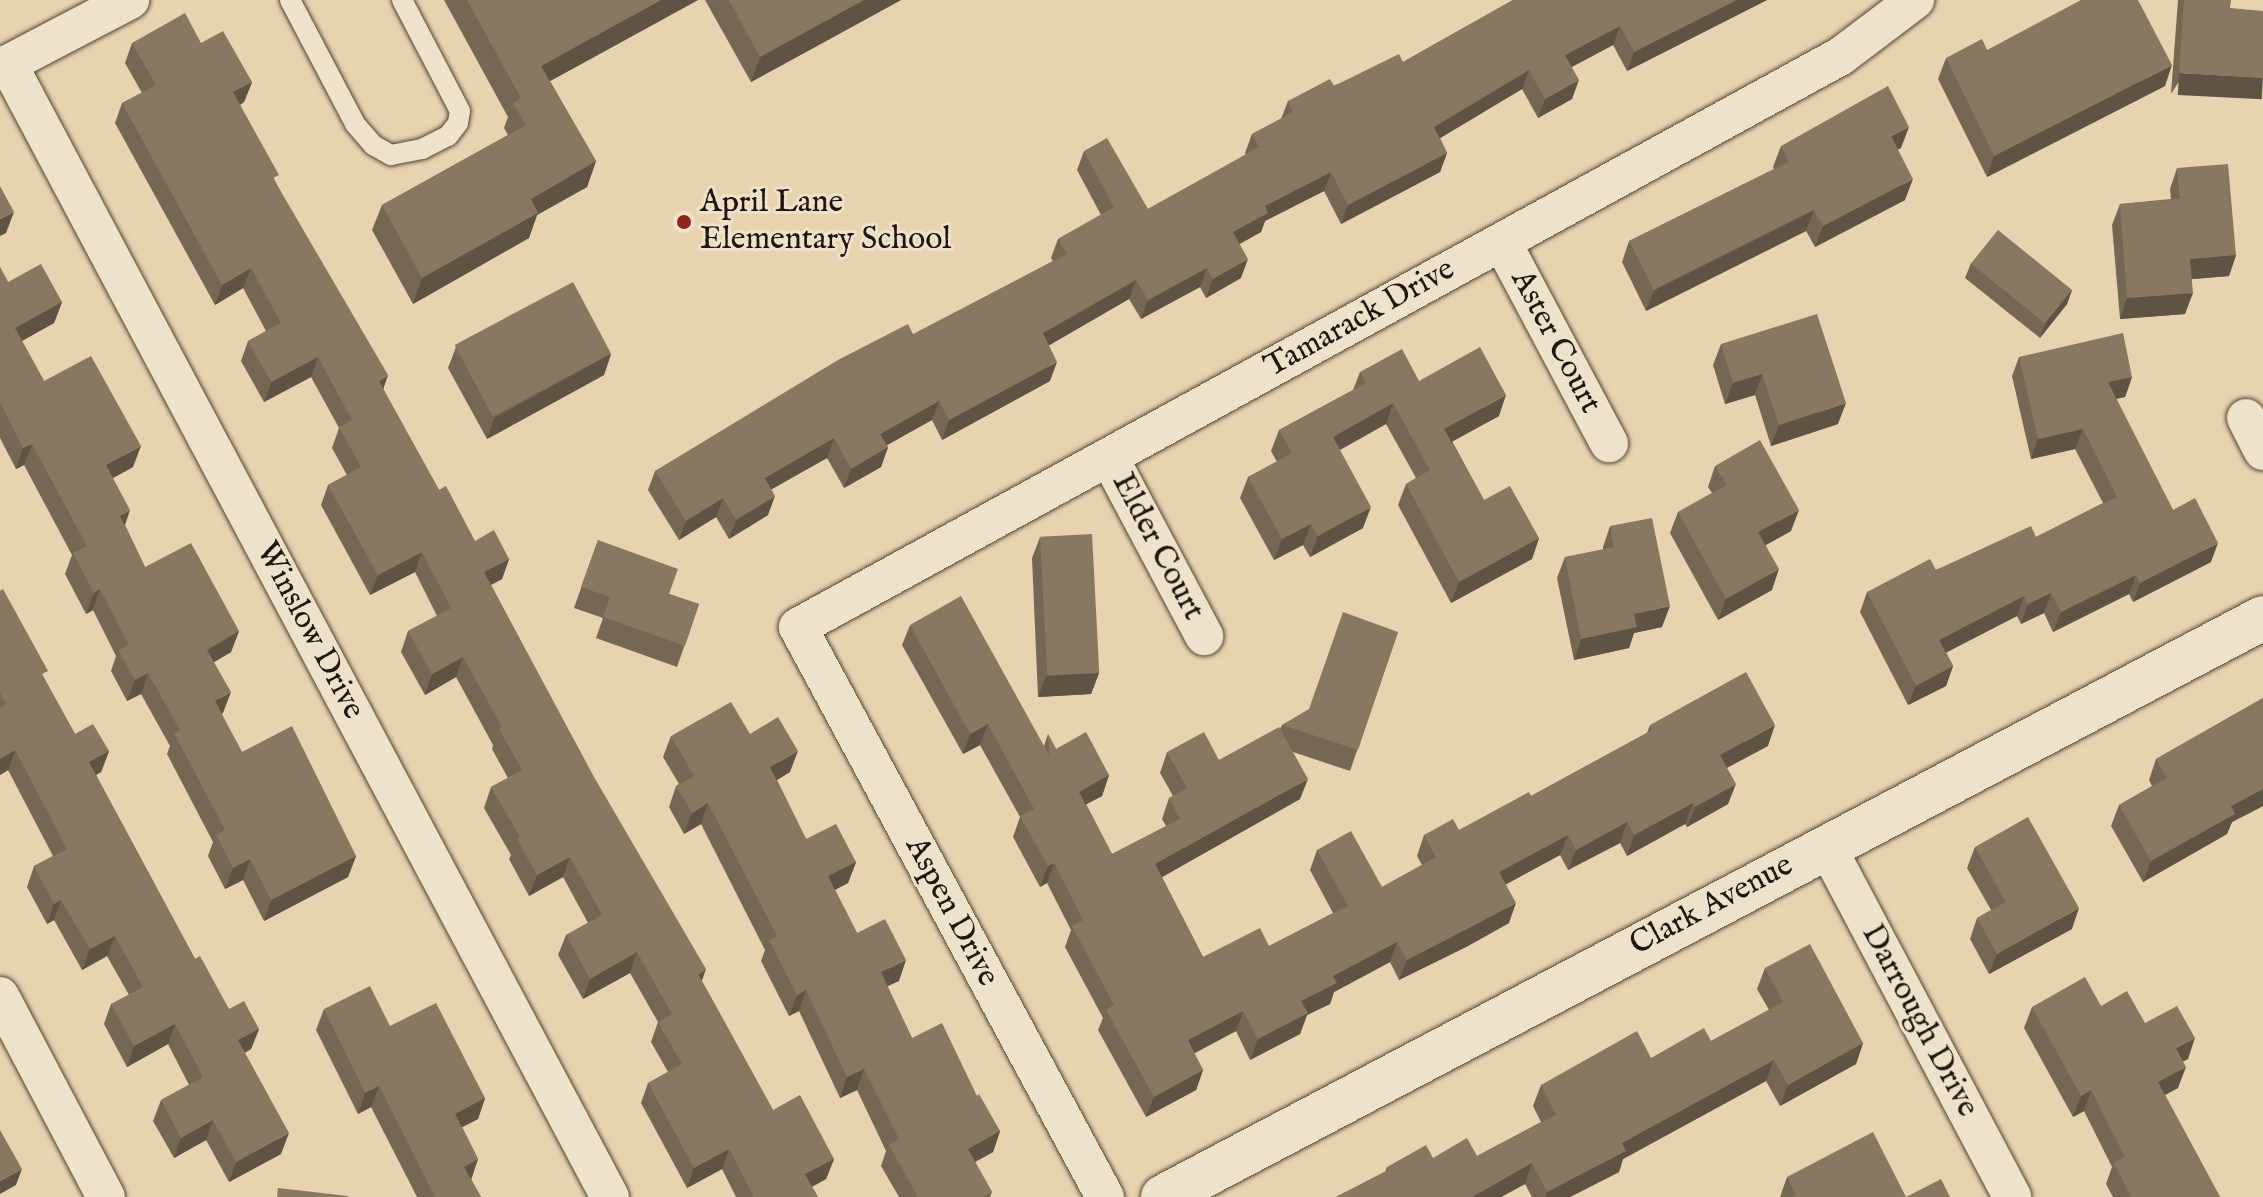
<!DOCTYPE html>
<style>
body{margin:0}
#map{position:relative;width:2263px;height:1197px;overflow:hidden;background:#e7d3af;font-family:"IM FELL English",serif}
div>[style]{position:absolute}
.roads{filter:drop-shadow(0 0 2px #534436) drop-shadow(0 0 2px #534436)}
.lane>*{height:20px;margin:-10px;padding:0 10px;transform-origin:10px;border-radius:10px;background:#efe2cb}
.street>*{height:38px;margin:-19px;padding:0 19px;transform-origin:19px;border-radius:19px;background:#efe2cb}
.secondary>*{height:44px;margin:-22px;padding:0 22px;transform-origin:22px;border-radius:22px;background:#efe2cb}
.wall>*{inset:0;background:#756753}
.shaded-wall>*{inset:0;background:#5f5444;transform-origin:0 0}
.building>*{inset:0;background:#887861;transform-origin:0 0}
.dots>*{width:22px;height:22px;translate:-50% -50%;box-sizing:border-box;border:4px solid #efe2cb;border-radius:50%}
span{translate:-50% -50%;white-space:nowrap;text-align:center;line-height:1.15;-webkit-text-stroke:6px #efe2cb;paint-order:stroke}
.poi-label{font-size:32px;color:#22150d}
.left{translate:0 -50%;text-align:left}
.street-label{font-size:32px;color:#22150d}
</style>
<div id="map">
<div class="roads">
<div class="lane">
<i style="left:290px;top:0;width:140px;rotate:62.3deg"></i>
<i style="left:355px;top:124px;width:28px;rotate:49deg"></i>
<i style="left:373px;top:145px;width:21px;rotate:29deg"></i>
<i style="left:391px;top:155px;width:32px;rotate:-11deg"></i>
<i style="left:422px;top:149px;width:29px;rotate:-27deg"></i>
<i style="left:448px;top:136px;width:16px;rotate:-52deg"></i>
<i style="left:458px;top:123px;width:12px;rotate:-81deg"></i>
<i style="left:460px;top:111px;width:125px;rotate:-117.6deg"></i>
</div>
<div class="street">
<i style="left:8px;top:64px;width:1283px;rotate:62.02deg"></i>
<i style="left:0;top:68px;width:147px;rotate:-27.6deg"></i>
<i style="left:1502px;top:242px;width:228px;rotate:62deg"></i>
<i style="left:2246px;top:418px;width:37px;rotate:63deg"></i>
<i style="left:1109px;top:457px;width:203px;rotate:62deg"></i>
<i style="left:1826px;top:845px;width:398px;rotate:62.1deg"></i>
<i style="left:0;top:996px;width:227px;rotate:62.2deg"></i>
<i style="left:1105px;top:1197px;width:647px;rotate:-118.31deg"></i>
<i style="left:798px;top:627px;width:1189px;rotate:-28.7deg"></i>
<i style="left:1841px;top:56px;width:93px;rotate:-37.1deg"></i>
</div>
<div class="secondary">
<i style="left:1163px;top:1197px;width:1243px;rotate:-27.76deg"></i>
</div>
</div>
<div class="wall">
<i style="clip-path:polygon(444px 0,698px 0,550px 81px,596px 161px,587px 187px,537px 215px,529px 238px,413px 304px,372px 230px,382px 205px,508px 135px,504px 128px,508px 117px)"></i>
<i style="clip-path:polygon(705px 0,901px 0,751px 82px)"></i>
<i style="clip-path:polygon(1513px 0,1767px 0,1627px 71px,1613px 45px,1572px 67px,1572px 99px,1538px 118px,1522px 89px,1440px 138px,1447px 153px,1440px 172px,1341px 224px,1324px 191px,1265px 221px,1261px 232px,1240px 244px,1241px 278px,1206px 298px,1200px 287px,1141px 319px,1129px 299px,1049px 345px,1050px 381px,942px 440px,932px 420px,886px 445px,888px 447px,881px 467px,844px 488px,827px 458px,771px 489px,768px 515px,729px 539px,716px 517px,679px 540px,648px 490px,655px 471px,1053px 261px,1051px 258px,1058px 239px,1101px 215px,1077px 170px,1084px 151px,1148px 209px,1246px 155px,1245px 153px,1252px 134px,1281px 119px,1288px 101px,1403px 62px)"></i>
<i style="clip-path:polygon(2178px 0,2231px 0,2171px 94px)"></i>
<i style="clip-path:polygon(132px 43px,201px 43px,252px 82px,244px 102px,240px 105px,276px 183px,383px 389px,439px 490px,475px 541px,509px 559px,502px 579px,491px 585px,702px 981px,773px 1110px,834px 1159px,826px 1179px,812px 1187px,818px 1197px,736px 1197px,722px 1169px,687px 1188px,641px 1103px,648px 1083px,668px 1072px,651px 1042px,658px 1022px,630px 973px,583px 999px,558px 955px,566px 935px,588px 923px,563px 877px,529px 896px,509px 859px,511px 855px,484px 808px,491px 787px,508px 778px,492px 749px,493px 745px,456px 677px,425px 695px,401px 652px,408px 631px,437px 616px,415px 572px,370px 595px,321px 505px,328px 485px,347px 475px,332px 448px,339px 428px,311px 377px,264px 402px,241px 361px,248px 341px,266px 331px,243px 288px,215px 305px,115px 123px,122px 103px,142px 93px,125px 63px)"></i>
<i style="clip-path:polygon(1987px 50px,2165px 86px,1987px 177px,1938px 79px,1946px 58px)"></i>
<i style="clip-path:polygon(1781px 146px,1901px 148px,1898px 149px,1905px 200px,1815px 247px,1806px 231px,1646px 311px,1622px 262px,1629px 241px,1774px 169px,1773px 167px)"></i>
<i style="clip-path:polygon(2177px 168px,2236px 255px,2229px 276px,2192px 279px,2185px 314px,2120px 319px,2112px 225px,2120px 204px,2171px 199px,2170px 189px)"></i>
<i style="clip-path:polygon(1971px 263px,2072px 290px,2067px 304px,2040px 338px,1965px 278px)"></i>
<i style="clip-path:polygon(0 267px,8px 282px,62px 302px,54px 323px,22px 341px,44px 381px,133px 467px,113px 478px,125px 525px,145px 567px,239px 631px,231px 652px,214px 662px,223px 713px,221px 714px,242px 752px,356px 856px,348px 877px,264px 921px,243px 880px,225px 889px,208px 856px,213px 842px,167px 754px,170px 746px,141px 694px,127px 701px,111px 671px,116px 656px,93px 610px,86px 614px,65px 574px,72px 555px,24px 465px,16px 469px,0 438px)"></i>
<i style="clip-path:polygon(1721px 344px,1838px 424px,1771px 446px,1755px 395px,1725px 404px,1713px 365px)"></i>
<i style="clip-path:polygon(456px 347px,611px 354px,604px 375px,487px 439px,448px 368px)"></i>
<i style="clip-path:polygon(2019px 357px,2132px 377px,2125px 397px,2116px 399px,2173px 510px,2211px 562px,2133px 602px,2129px 594px,2053px 632px,2044px 613px,2021px 624px,2017px 616px,1946px 652px,1953px 666px,1946px 686px,1908px 705px,1860px 612px,1867px 592px,2036px 537px,2103px 503px,2075px 449px,2031px 459px,2012px 376px)"></i>
<i style="clip-path:polygon(1360px 372px,1419px 381px,1499px 416px,1452px 441px,1484px 500px,1539px 538px,1532px 559px,1451px 603px,1398px 505px,1406px 484px,1416px 478px,1386px 424px,1340px 450px,1363px 528px,1310px 557px,1303px 545px,1274px 560px,1240px 498px,1248px 477px,1277px 462px,1271px 451px,1279px 430px,1353px 390px)"></i>
<i style="clip-path:polygon(1715px 466px,1791px 531px,1766px 545px,1772px 590px,1718px 620px,1670px 533px,1678px 512px,1712px 493px,1708px 487px)"></i>
<i style="clip-path:polygon(1610px 526px,1662px 627px,1634px 633px,1629px 648px,1574px 660px,1557px 578px,1565px 557px,1603px 550px,1603px 547px)"></i>
<i style="clip-path:polygon(1040px 537px,1099px 673px,1091px 694px,1038px 697px,1032px 558px)"></i>
<i style="clip-path:polygon(598px 540px,669px 594px,699px 604px,677px 667px,596px 638px,603px 618px,574px 608px)"></i>
<i style="clip-path:polygon(0 591px,45px 680px,75px 734px,109px 751px,101px 772px,96px 775px,195px 959px,229px 1009px,259px 1029px,251px 1049px,245px 1053px,281px 1154px,229px 1182px,206px 1140px,174px 1158px,153px 1121px,161px 1100px,189px 1085px,168px 1044px,127px 1067px,104px 1024px,111px 1004px,129px 995px,107px 956px,82px 970px,54px 920px,47px 924px,27px 887px,34px 866px,53px 856px,8px 770px,0 775px)"></i>
<i style="clip-path:polygon(910px 625px,1044px 746px,1048px 734px,1056px 749px,1109px 775px,1102px 796px,1086px 804px,1112px 854px,1166px 826px,1162px 819px,1169px 798px,1173px 796px,1160px 773px,1167px 752px,1219px 760px,1280px 729px,1282px 725px,1309px 710px,1398px 632px,1350px 771px,1293px 752px,1300px 799px,1162px 877px,1203px 957px,1269px 946px,1333px 913px,1310px 870px,1317px 850px,1382px 887px,1422px 865px,1417px 856px,1424px 835px,1459px 830px,1531px 796px,1647px 733px,1650px 725px,1768px 746px,1727px 768px,1728px 804px,1687px 827px,1685px 824px,1627px 856px,1620px 843px,1568px 870px,1560px 855px,1506px 884px,1509px 923px,1466px 947px,1399px 980px,1390px 962px,1334px 992px,1330px 1004px,1307px 1015px,1300px 1034px,1250px 1060px,1236px 1031px,1194px 1053px,1203px 1070px,1196px 1090px,1146px 1117px,1098px 1030px,1103px 1018px,1065px 947px,1071px 930px,1047px 883px,1040px 887px,1013px 837px,1020px 817px,980px 745px,963px 754px,902px 645px)"></i>
<i style="clip-path:polygon(2263px 698px,2263px 806px,2232px 822px,2227px 834px,2143px 882px,2111px 826px,2119px 805px,2152px 786px,2149px 780px,2156px 759px)"></i>
<i style="clip-path:polygon(750px 734px,790px 772px,777px 780px,806px 839px,856px 862px,848px 883px,835px 890px,857px 933px,899px 981px,887px 986px,912px 1038px,977px 1096px,1000px 1131px,993px 1152px,975px 1162px,992px 1192px,990px 1197px,899px 1197px,881px 1166px,886px 1151px,857px 1090px,840px 1098px,799px 1011px,789px 1016px,761px 961px,765px 950px,701px 824px,684px 834px,669px 807px,676px 786px,679px 784px,663px 757px,671px 736px)"></i>
<i style="clip-path:polygon(1975px 847px,2072px 929px,1989px 974px,1970px 939px,1977px 918px,1991px 910px,1967px 868px)"></i>
<i style="clip-path:polygon(1765px 968px,1863px 1043px,1856px 1064px,1780px 1106px,1766px 1081px,1623px 1159px,1619px 1172px,1570px 1197px,1532px 1197px,1525px 1184px,1501px 1197px,1336px 1197px,1385px 1172px,1387px 1167px,1433px 1158px,1477px 1156px,1541px 1122px,1533px 1106px,1541px 1085px,1651px 1058px,1711px 1041px,1769px 1010px,1757px 989px)"></i>
<i style="clip-path:polygon(2101px 1006px,2145px 1023px,2188px 1059px,2183px 1061px,2178px 1088px,2165px 1095px,2220px 1197px,2113px 1197px,2106px 1184px,2112px 1167px,2084px 1111px,2073px 1117px,2024px 1028px,2032px 1007px)"></i>
<i style="clip-path:polygon(324px 1009px,390px 1026px,485px 1098px,478px 1119px,462px 1127px,478px 1159px,471px 1179px,481px 1197px,417px 1197px,371px 1107px,358px 1114px,316px 1030px)"></i>
<i style="clip-path:polygon(1787px 1177px,1906px 1197px,1950px 1197px,1780px 1197px)"></i>
</div>
<div class="shaded-wall">
<i style="clip-path:polygon(661px 0,698px 0,532px 91px,541px 66px)"></i>
<i style="clip-path:polygon(864px 0,901px 0,751px 82px,760px 57px)"></i>
<i style="clip-path:polygon(1737px 0,1767px 0,1627px 71px,1634px 52px)"></i>
<i style="clip-path:polygon(1620px 26px,1613px 45px,1558px 74px,1565px 55px)"></i>
<i style="clip-path:polygon(2172px 65px,2165px 86px,1987px 177px,1994px 156px)"></i>
<i style="clip-path:polygon(1529px 70px,1522px 89px,1427px 146px,1434px 127px)"></i>
<i style="left:2179px;top:73px;width:84px;height:22px;rotate:3deg"></i>
<i style="clip-path:polygon(1579px 80px,1572px 99px,1538px 118px,1545px 99px)"></i>
<i style="clip-path:polygon(252px 82px,244px 102px,226px 112px,233px 92px)"></i>
<i style="clip-path:polygon(1909px 127px,1901px 148px,1883px 157px,1891px 136px)"></i>
<i style="clip-path:polygon(1447px 153px,1440px 172px,1341px 224px,1348px 205px)"></i>
<i style="clip-path:polygon(596px 161px,587px 187px,537px 215px,529px 238px,413px 304px,422px 278px,531px 199px)"></i>
<i style="clip-path:polygon(1331px 172px,1324px 191px,1265px 221px,1261px 232px,1226px 251px,1233px 232px,1265px 206px)"></i>
<i style="clip-path:polygon(1913px 179px,1905px 200px,1815px 247px,1823px 226px)"></i>
<i style="clip-path:polygon(1814px 210px,1806px 231px,1646px 311px,1654px 290px)"></i>
<i style="clip-path:polygon(14px 212px,6px 233px,0 236px,0 219px)"></i>
<i style="clip-path:polygon(2236px 255px,2229px 276px,2182px 280px,2190px 259px)"></i>
<i style="clip-path:polygon(1248px 259px,1241px 278px,1206px 298px,1213px 279px)"></i>
<i style="clip-path:polygon(251px 268px,243px 288px,215px 305px,222px 285px)"></i>
<i style="clip-path:polygon(1207px 268px,1200px 287px,1141px 319px,1148px 300px)"></i>
<i style="clip-path:polygon(1136px 280px,1129px 299px,1036px 353px,1043px 333px)"></i>
<i style="clip-path:polygon(2072px 290px,2067px 304px,2040px 338px,2045px 323px)"></i>
<i style="clip-path:polygon(2193px 293px,2185px 314px,2120px 319px,2127px 298px)"></i>
<i style="clip-path:polygon(62px 302px,54px 323px,7px 349px,15px 328px)"></i>
<i style="clip-path:polygon(611px 354px,604px 375px,487px 439px,494px 418px)"></i>
<i style="clip-path:polygon(318px 357px,311px 377px,264px 402px,271px 382px)"></i>
<i style="clip-path:polygon(1057px 362px,1050px 381px,942px 440px,949px 420px)"></i>
<i style="clip-path:polygon(1762px 374px,1755px 395px,1725px 404px,1733px 383px)"></i>
<i style="clip-path:polygon(388px 375px,381px 396px,379px 381px)"></i>
<i style="clip-path:polygon(2132px 377px,2125px 397px,2101px 402px,2108px 382px)"></i>
<i style="clip-path:polygon(1506px 395px,1499px 416px,1437px 450px,1444px 429px)"></i>
<i style="clip-path:polygon(939px 401px,932px 420px,873px 453px,880px 434px)"></i>
<i style="clip-path:polygon(1393px 403px,1386px 424px,1325px 458px,1333px 437px)"></i>
<i style="clip-path:polygon(1846px 403px,1838px 424px,1771px 446px,1779px 425px)"></i>
<i style="clip-path:polygon(2083px 429px,2075px 449px,2031px 459px,2038px 439px)"></i>
<i style="clip-path:polygon(834px 438px,827px 458px,758px 497px,765px 478px)"></i>
<i style="clip-path:polygon(32px 444px,24px 465px,16px 469px,23px 448px)"></i>
<i style="clip-path:polygon(141px 446px,133px 467px,98px 486px,106px 465px)"></i>
<i style="clip-path:polygon(888px 447px,881px 467px,844px 488px,851px 469px)"></i>
<i style="clip-path:polygon(775px 496px,768px 515px,729px 539px,736px 520px)"></i>
<i style="clip-path:polygon(723px 498px,716px 517px,679px 540px,686px 521px)"></i>
<i style="clip-path:polygon(1371px 507px,1363px 528px,1310px 557px,1318px 536px)"></i>
<i style="clip-path:polygon(130px 510px,123px 531px,120px 516px)"></i>
<i style="clip-path:polygon(1799px 510px,1791px 531px,1751px 553px,1758px 532px)"></i>
<i style="clip-path:polygon(1311px 524px,1303px 545px,1274px 560px,1282px 539px)"></i>
<i style="clip-path:polygon(1539px 538px,1532px 559px,1451px 603px,1459px 582px)"></i>
<i style="clip-path:polygon(2218px 543px,2211px 562px,2133px 602px,2140px 583px)"></i>
<i style="clip-path:polygon(422px 552px,415px 572px,370px 595px,378px 575px)"></i>
<i style="clip-path:polygon(509px 559px,502px 579px,477px 592px,484px 572px)"></i>
<i style="clip-path:polygon(1779px 569px,1772px 590px,1718px 620px,1726px 599px)"></i>
<i style="clip-path:polygon(2136px 575px,2129px 594px,2053px 632px,2061px 612px)"></i>
<i style="clip-path:polygon(100px 589px,93px 610px,86px 614px,94px 593px)"></i>
<i style="clip-path:polygon(2051px 593px,2044px 613px,2021px 624px,2028px 604px)"></i>
<i style="clip-path:polygon(2024px 596px,2017px 616px,1932px 660px,1939px 640px)"></i>
<i style="clip-path:polygon(1670px 606px,1662px 627px,1634px 633px,1629px 648px,1574px 660px,1581px 639px,1634px 614px)"></i>
<i style="clip-path:polygon(239px 631px,231px 652px,199px 671px,207px 650px)"></i>
<i style="clip-path:polygon(463px 657px,456px 677px,425px 695px,432px 674px)"></i>
<i style="clip-path:polygon(1953px 666px,1946px 686px,1908px 705px,1916px 686px)"></i>
<i style="clip-path:polygon(148px 673px,141px 694px,127px 701px,135px 680px)"></i>
<i style="clip-path:polygon(1099px 673px,1091px 694px,1038px 697px,1046px 676px)"></i>
<i style="clip-path:polygon(231px 692px,223px 713px,207px 722px,215px 701px)"></i>
<i style="clip-path:polygon(988px 724px,980px 745px,963px 754px,970px 734px)"></i>
<i style="clip-path:polygon(1775px 725px,1768px 746px,1712px 775px,1720px 755px)"></i>
<i style="clip-path:polygon(15px 750px,8px 770px,0 775px,0 759px)"></i>
<i style="clip-path:polygon(109px 751px,101px 772px,82px 783px,89px 762px)"></i>
<i style="clip-path:polygon(798px 751px,790px 772px,763px 788px,770px 767px)"></i>
<i style="clip-path:polygon(1109px 775px,1102px 796px,1072px 812px,1079px 792px)"></i>
<i style="clip-path:polygon(1308px 779px,1300px 799px,1148px 885px,1155px 864px)"></i>
<i style="clip-path:polygon(1736px 784px,1728px 804px,1687px 827px,1695px 807px)"></i>
<i style="clip-path:polygon(2263px 789px,2263px 806px,2232px 822px,2227px 834px,2143px 882px,2151px 861px,2231px 806px)"></i>
<i style="clip-path:polygon(708px 803px,701px 824px,684px 834px,692px 813px)"></i>
<i style="clip-path:polygon(1693px 803px,1685px 824px,1627px 856px,1634px 835px)"></i>
<i style="clip-path:polygon(1627px 822px,1620px 843px,1568px 870px,1576px 850px)"></i>
<i style="clip-path:polygon(1568px 835px,1560px 855px,1492px 892px,1499px 872px)"></i>
<i style="clip-path:polygon(356px 856px,348px 877px,264px 921px,271px 900px)"></i>
<i style="clip-path:polygon(570px 857px,563px 877px,529px 896px,537px 875px)"></i>
<i style="clip-path:polygon(250px 859px,243px 880px,225px 889px,233px 868px)"></i>
<i style="clip-path:polygon(856px 862px,848px 883px,820px 897px,828px 876px)"></i>
<i style="clip-path:polygon(1054px 863px,1047px 883px,1040px 887px,1048px 866px)"></i>
<i style="clip-path:polygon(61px 900px,54px 920px,47px 924px,54px 904px)"></i>
<i style="clip-path:polygon(1516px 903px,1509px 923px,1466px 947px,1399px 980px,1407px 960px)"></i>
<i style="clip-path:polygon(2079px 908px,2072px 929px,1989px 974px,1997px 954px)"></i>
<i style="clip-path:polygon(115px 936px,107px 956px,82px 970px,90px 949px)"></i>
<i style="clip-path:polygon(1397px 942px,1390px 962px,1334px 992px,1330px 1004px,1307px 1015px,1300px 1034px,1250px 1060px,1258px 1039px,1301px 1001px,1333px 976px)"></i>
<i style="clip-path:polygon(637px 952px,630px 973px,583px 999px,590px 979px)"></i>
<i style="clip-path:polygon(906px 960px,899px 981px,873px 993px,881px 972px)"></i>
<i style="clip-path:polygon(706px 969px,699px 989px,698px 974px)"></i>
<i style="clip-path:polygon(806px 990px,799px 1011px,789px 1016px,797px 995px)"></i>
<i style="clip-path:polygon(1243px 1011px,1236px 1031px,1180px 1061px,1188px 1040px)"></i>
<i style="clip-path:polygon(175px 1024px,168px 1044px,127px 1067px,134px 1046px)"></i>
<i style="clip-path:polygon(259px 1029px,251px 1049px,230px 1060px,238px 1040px)"></i>
<i style="clip-path:polygon(2195px 1038px,2188px 1059px,2168px 1069px,2176px 1048px)"></i>
<i style="clip-path:polygon(1863px 1043px,1856px 1064px,1780px 1106px,1788px 1085px)"></i>
<i style="clip-path:polygon(1774px 1060px,1766px 1081px,1623px 1159px,1619px 1172px,1570px 1197px,1545px 1197px,1547px 1192px,1622px 1143px)"></i>
<i style="clip-path:polygon(2186px 1067px,2178px 1088px,2150px 1103px,2158px 1082px)"></i>
<i style="clip-path:polygon(864px 1069px,857px 1090px,840px 1098px,847px 1077px)"></i>
<i style="clip-path:polygon(1203px 1070px,1196px 1090px,1146px 1117px,1154px 1097px)"></i>
<i style="clip-path:polygon(379px 1086px,371px 1107px,358px 1114px,365px 1093px)"></i>
<i style="clip-path:polygon(2091px 1090px,2084px 1111px,2073px 1117px,2081px 1096px)"></i>
<i style="clip-path:polygon(485px 1098px,478px 1119px,447px 1135px,455px 1114px)"></i>
<i style="clip-path:polygon(213px 1120px,206px 1140px,174px 1158px,181px 1138px)"></i>
<i style="clip-path:polygon(1000px 1131px,993px 1152px,960px 1170px,968px 1149px)"></i>
<i style="clip-path:polygon(289px 1133px,281px 1154px,229px 1182px,236px 1162px)"></i>
<i style="clip-path:polygon(729px 1149px,722px 1169px,687px 1188px,694px 1168px)"></i>
<i style="clip-path:polygon(478px 1159px,471px 1180px,464px 1167px)"></i>
<i style="clip-path:polygon(834px 1159px,826px 1179px,798px 1194px,805px 1174px)"></i>
<i style="clip-path:polygon(1532px 1163px,1525px 1184px,1501px 1197px,1472px 1197px)"></i>
<i style="clip-path:polygon(22px 1169px,16px 1185px,0 1194px,0 1181px)"></i>
</div>
<div class="building">
<i style="clip-path:polygon(467px 0,661px 0,541px 66px,596px 161px,531px 199px,538px 213px,422px 278px,382px 205px,526px 125px,513px 103px,521px 98px)"></i>
<i style="clip-path:polygon(729px 0,864px 0,760px 57px)"></i>
<i style="clip-path:polygon(1513px 0,1737px 0,1634px 52px,1620px 26px,1565px 55px,1579px 80px,1545px 99px,1529px 70px,1434px 127px,1447px 153px,1348px 205px,1331px 172px,1265px 206px,1268px 213px,1233px 232px,1248px 259px,1213px 279px,1207px 268px,1148px 300px,1136px 280px,1043px 333px,1057px 362px,949px 420px,939px 401px,880px 434px,888px 447px,851px 469px,834px 438px,765px 478px,775px 496px,736px 520px,723px 498px,686px 521px,655px 471px,838px 360px,908px 324px,913px 334px,1067px 254px,1058px 239px,1114px 207px,1084px 151px,1107px 138px,1148px 209px,1259px 147px,1252px 134px,1293px 112px,1288px 101px,1330px 79px,1334px 86px,1399px 54px,1403px 62px)"></i>
<i style="clip-path:polygon(2081px 0,2138px 0,2172px 65px,1994px 156px,1946px 58px,1982px 39px,1987px 50px)"></i>
<i style="clip-path:polygon(2184px 0,2231px 0,2230px 8px,2263px 11px,2263px 78px,2179px 73px)"></i>
<i style="clip-path:polygon(185px 13px,201px 43px,223px 31px,252px 82px,233px 92px,279px 175px,273px 178px,388px 375px,379px 381px,439px 490px,446px 486px,475px 541px,494px 530px,509px 559px,484px 572px,594px 777px,706px 969px,698px 974px,773px 1110px,800px 1095px,834px 1159px,805px 1174px,818px 1197px,754px 1197px,729px 1149px,694px 1168px,648px 1083px,682px 1064px,658px 1022px,672px 1014px,637px 952px,590px 979px,566px 935px,602px 915px,570px 857px,537px 875px,517px 839px,520px 837px,491px 787px,522px 770px,499px 729px,502px 727px,463px 657px,432px 674px,408px 631px,451px 608px,422px 552px,378px 575px,328px 485px,361px 467px,339px 427px,352px 420px,318px 357px,271px 382px,248px 341px,281px 323px,251px 268px,222px 285px,122px 103px,156px 85px,132px 43px)"></i>
<i style="clip-path:polygon(1888px 86px,1909px 127px,1891px 136px,1913px 179px,1823px 226px,1814px 210px,1654px 290px,1629px 241px,1789px 162px,1781px 146px)"></i>
<i style="clip-path:polygon(2228px 164px,2236px 255px,2190px 259px,2193px 293px,2127px 298px,2120px 204px,2180px 199px,2177px 168px)"></i>
<i style="clip-path:polygon(0 186px,14px 212px,0 219px)"></i>
<i style="left:1998px;top:230px;width:95px;height:43px;rotate:39deg"></i>
<i style="clip-path:polygon(41px 264px,62px 302px,15px 328px,44px 381px,91px 356px,141px 446px,106px 465px,130px 510px,120px 516px,145px 567px,191px 543px,239px 631px,207px 650px,231px 692px,215px 701px,242px 752px,292px 726px,356px 856px,271px 900px,250px 859px,233px 868px,216px 835px,225px 830px,174px 733px,180px 730px,148px 673px,135px 680px,118px 650px,129px 645px,100px 589px,94px 593px,73px 553px,87px 546px,32px 444px,23px 448px,0 402px,0 267px,8px 282px)"></i>
<i style="left:573px;top:282px;width:81px;height:134px;rotate:62deg"></i>
<i style="clip-path:polygon(1817px 314px,1846px 403px,1779px 425px,1762px 374px,1733px 383px,1721px 344px)"></i>
<i style="clip-path:polygon(2123px 333px,2132px 377px,2108px 382px,2173px 510px,2195px 498px,2218px 543px,2140px 583px,2136px 575px,2061px 612px,2051px 593px,2028px 604px,2024px 596px,1939px 640px,1953px 666px,1916px 686px,1867px 592px,1930px 559px,1936px 570px,2031px 526px,2036px 537px,2117px 497px,2083px 429px,2038px 439px,2019px 357px)"></i>
<i style="clip-path:polygon(1480px 347px,1506px 395px,1444px 429px,1484px 500px,1510px 486px,1539px 538px,1459px 582px,1406px 484px,1430px 470px,1393px 403px,1333px 437px,1371px 507px,1318px 536px,1311px 524px,1282px 539px,1248px 477px,1292px 453px,1279px 430px,1366px 383px,1360px 372px,1402px 349px,1419px 381px)"></i>
<i style="clip-path:polygon(1760px 440px,1799px 510px,1758px 532px,1779px 569px,1726px 599px,1678px 512px,1727px 485px,1715px 466px)"></i>
<i style="clip-path:polygon(1652px 518px,1670px 606px,1634px 614px,1637px 627px,1581px 639px,1565px 557px,1614px 547px,1610px 526px)"></i>
<i style="left:1092px;top:534px;width:139px;height:52px;rotate:87deg"></i>
<i style="clip-path:polygon(598px 540px,678px 569px,669px 594px,699px 604px,685px 646px,603px 617px,610px 597px,581px 587px)"></i>
<i style="clip-path:polygon(3px 589px,48px 671px,42px 674px,75px 734px,93px 724px,109px 751px,89px 762px,195px 959px,200px 956px,229px 1009px,244px 1001px,259px 1029px,238px 1040px,289px 1133px,236px 1162px,213px 1120px,181px 1138px,161px 1100px,203px 1077px,175px 1024px,134px 1046px,111px 1004px,143px 987px,115px 936px,90px 949px,61px 900px,54px 904px,34px 866px,67px 849px,15px 750px,0 759px,0 708px,6px 704px,0 693px,0 591px)"></i>
<i style="clip-path:polygon(961px 596px,1049px 755px,1048px 734px,1056px 749px,1086px 732px,1109px 775px,1079px 792px,1112px 854px,1180px 819px,1169px 798px,1187px 788px,1167px 752px,1204px 732px,1219px 760px,1279px 727px,1308px 779px,1155px 864px,1203px 957px,1260px 928px,1269px 946px,1348px 906px,1317px 850px,1351px 831px,1382px 887px,1436px 857px,1424px 835px,1453px 819px,1459px 830px,1529px 792px,1531px 796px,1652px 730px,1650px 725px,1746px 672px,1775px 725px,1720px 755px,1736px 784px,1695px 807px,1693px 803px,1634px 835px,1627px 822px,1576px 850px,1568px 835px,1499px 872px,1516px 903px,1473px 926px,1407px 960px,1397px 942px,1333px 976px,1337px 983px,1301px 1001px,1308px 1013px,1258px 1039px,1243px 1011px,1188px 1040px,1203px 1070px,1154px 1097px,1106px 1010px,1114px 1005px,1072px 926px,1083px 920px,1054px 863px,1048px 866px,1020px 816px,1034px 809px,988px 724px,970px 734px,910px 625px)"></i>
<i style="clip-path:polygon(1343px 612px,1398px 632px,1358px 750px,1282px 725px,1309px 709px)"></i>
<i style="clip-path:polygon(2263px 698px,2263px 789px,2231px 806px,2235px 814px,2151px 861px,2119px 805px,2167px 778px,2156px 759px)"></i>
<i style="clip-path:polygon(731px 702px,750px 734px,778px 717px,798px 751px,770px 767px,806px 839px,836px 824px,856px 862px,828px 876px,857px 933px,885px 919px,906px 960px,881px 972px,912px 1038px,942px 1023px,977px 1096px,979px 1094px,1000px 1131px,968px 1149px,992px 1192px,983px 1197px,918px 1197px,889px 1145px,899px 1139px,864px 1069px,847px 1077px,806px 990px,797px 995px,769px 940px,777px 936px,708px 803px,692px 813px,676px 786px,694px 776px,671px 736px)"></i>
<i style="clip-path:polygon(2028px 817px,2079px 908px,1997px 954px,1977px 918px,2006px 902px,1975px 847px)"></i>
<i style="clip-path:polygon(1810px 944px,1863px 1043px,1788px 1085px,1774px 1060px,1622px 1143px,1626px 1151px,1547px 1192px,1532px 1163px,1472px 1197px,1336px 1197px,1388px 1170px,1387px 1167px,1426px 1145px,1433px 1158px,1467px 1138px,1477px 1156px,1556px 1115px,1541px 1085px,1637px 1031px,1651px 1058px,1704px 1028px,1711px 1041px,1783px 1002px,1765px 968px)"></i>
<i style="clip-path:polygon(2085px 977px,2101px 1006px,2127px 991px,2145px 1023px,2177px 1006px,2195px 1038px,2176px 1048px,2186px 1067px,2158px 1082px,2220px 1197px,2131px 1197px,2114px 1163px,2125px 1157px,2091px 1090px,2081px 1096px,2032px 1007px)"></i>
<i style="clip-path:polygon(370px 986px,390px 1026px,436px 1003px,485px 1098px,455px 1114px,478px 1159px,464px 1167px,481px 1197px,435px 1197px,379px 1086px,365px 1093px,324px 1009px)"></i>
<i style="clip-path:polygon(0 1130px,22px 1169px,0 1181px)"></i>
<i style="clip-path:polygon(1873px 1132px,1906px 1197px,1941px 1179px,1950px 1197px,1791px 1197px,1796px 1195px,1787px 1177px)"></i>
<i style="clip-path:polygon(278px 1188px,348px 1196px,348px 1197px,277px 1197px)"></i>
</div>
<div class="dots">
<i style="left:684px;top:222px;background:#8f2418"></i>
</div>
<div class="poi-label">
<span class="left" style="left:700px;top:222px">April Lane<br>Elementary School</span>
</div>
<div class="street-label">
<span style="left:1360px;top:319px;rotate:-29deg">Tamarack Drive</span>
<span style="left:1555px;top:342px;rotate:62deg">Aster Court</span>
<span style="left:1157px;top:547px;rotate:62deg">Elder Court</span>
<span style="left:309px;top:631px;rotate:62deg">Winslow Drive</span>
<span style="left:1712px;top:906px;rotate:-28deg">Clark Avenue</span>
<span style="left:951px;top:912px;rotate:62deg">Aspen Drive</span>
<span style="left:1919px;top:1021px;rotate:62deg">Darrough Drive</span>
</div>
</div>
